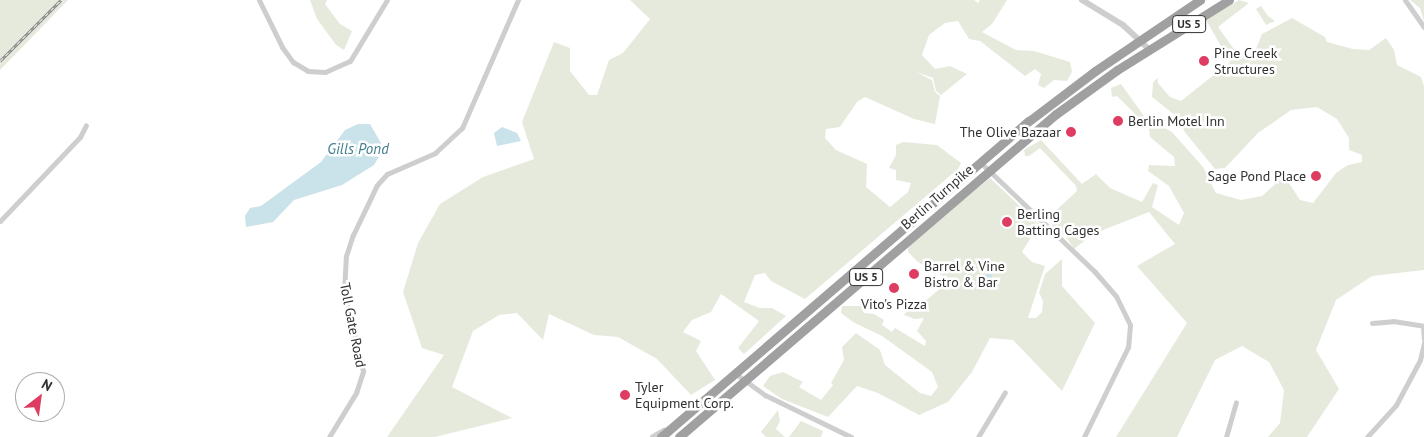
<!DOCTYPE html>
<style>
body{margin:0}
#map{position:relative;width:1424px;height:437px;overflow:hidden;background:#fff;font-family:"PT Sans",sans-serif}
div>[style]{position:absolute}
.green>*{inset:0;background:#e6eadd}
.water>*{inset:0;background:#cae2e9}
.minor>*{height:5px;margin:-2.5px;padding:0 2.5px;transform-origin:2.5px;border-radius:2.5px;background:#cecece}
.tertiary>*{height:6px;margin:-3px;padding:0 3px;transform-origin:3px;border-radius:3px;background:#cecece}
.trunk>*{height:9px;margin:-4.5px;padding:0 4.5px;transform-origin:4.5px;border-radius:4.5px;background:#a0a0a0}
.rail>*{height:3px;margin-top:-1.5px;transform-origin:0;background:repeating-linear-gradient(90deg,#fff 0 4px,#868686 0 8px);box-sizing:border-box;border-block:1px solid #868686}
.dots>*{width:14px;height:14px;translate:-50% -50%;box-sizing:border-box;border:2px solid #fff;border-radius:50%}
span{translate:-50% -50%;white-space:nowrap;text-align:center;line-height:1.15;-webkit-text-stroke:5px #fff;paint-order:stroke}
.shield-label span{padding:1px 4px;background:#fff;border:1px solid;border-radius:4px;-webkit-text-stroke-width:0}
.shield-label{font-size:12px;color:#313131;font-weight:700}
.poi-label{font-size:14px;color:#313131}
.left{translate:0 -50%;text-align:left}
.right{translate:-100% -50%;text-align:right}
.street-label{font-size:14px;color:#313131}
.water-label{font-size:15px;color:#417e90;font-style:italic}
.north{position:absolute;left:15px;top:372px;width:50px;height:50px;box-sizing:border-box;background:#fff;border:1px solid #adadad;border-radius:50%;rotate:30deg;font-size:14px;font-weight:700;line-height:20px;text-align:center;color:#313131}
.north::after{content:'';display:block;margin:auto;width:18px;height:22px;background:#de3d61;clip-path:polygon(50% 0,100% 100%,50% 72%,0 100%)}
</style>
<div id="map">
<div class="green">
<i style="clip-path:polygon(0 0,68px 0,0 70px)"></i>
<i style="clip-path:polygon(310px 0,327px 0,325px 4px,340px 24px,352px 31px,344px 50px,336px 45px,317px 19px)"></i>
<i style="clip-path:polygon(630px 0,974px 0,978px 3px,980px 0,1007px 0,992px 24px,982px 32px,1016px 50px,1034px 51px,1070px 62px,1072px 72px,1067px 81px,1054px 80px,1044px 88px,1038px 85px,1041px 74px,1035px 69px,1025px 76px,980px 41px,969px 39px,958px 21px,945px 23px,929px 35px,922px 55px,935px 69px,950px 66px,967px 74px,941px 95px,936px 91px,933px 78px,916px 72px,932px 80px,935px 92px,940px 96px,935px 124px,914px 119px,865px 97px,857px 102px,840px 127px,826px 129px,825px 138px,836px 150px,867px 164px,866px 187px,890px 207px,908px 192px,911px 183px,896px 180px,896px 170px,889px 168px,896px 155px,896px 145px,903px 142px,937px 145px,961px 163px,958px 169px,805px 299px,771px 281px,765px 273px,755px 275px,744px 302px,760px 308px,772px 308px,786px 316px,744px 354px,738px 348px,759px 321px,721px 294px,711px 312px,692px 320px,683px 332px,701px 341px,696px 351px,715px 380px,691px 395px,657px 359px,618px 337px,594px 335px,549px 314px,543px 340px,517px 313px,499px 315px,473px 331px,452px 387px,512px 418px,435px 437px,387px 437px,444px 355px,422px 348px,403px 292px,418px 243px,440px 204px,483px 177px,534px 159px,522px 122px,554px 42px,570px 48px,570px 71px,589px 95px,597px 95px,609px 60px,623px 53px,650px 19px)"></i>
<i style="clip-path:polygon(1239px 0,1249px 3px,1218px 27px,1241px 59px,1256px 49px,1262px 34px,1292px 18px,1325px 37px,1327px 42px,1353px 49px,1369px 50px,1386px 38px,1394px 50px,1397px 65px,1421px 77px,1424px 86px,1424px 270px,1372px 276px,1336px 300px,1316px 350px,1339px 389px,1307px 437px,1268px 437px,1280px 423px,1284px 390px,1269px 362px,1242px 346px,1215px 360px,1177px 437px,1116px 437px,1187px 323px,1137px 266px,1175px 244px,1149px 212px,1093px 234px,1074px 249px,1065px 235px,1053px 227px,1050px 216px,1077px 191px,1076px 186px,1040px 148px,1029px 156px,1025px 156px,1024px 150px,1041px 140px,1082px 184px,1096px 174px,1110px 188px,1142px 202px,1153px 183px,1158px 185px,1152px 207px,1179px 225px,1184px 213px,1169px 186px,1148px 171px,1149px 165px,1175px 166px,1174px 157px,1150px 137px,1149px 128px,1117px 96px,1112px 97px,1111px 88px,1121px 84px,1144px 116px,1172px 132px,1203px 167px,1216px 193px,1241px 200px,1262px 196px,1281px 179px,1287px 180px,1300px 200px,1313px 203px,1336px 173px,1348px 165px,1362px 162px,1362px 155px,1349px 150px,1349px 138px,1337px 119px,1317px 107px,1291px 110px,1258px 133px,1225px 168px,1215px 169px,1184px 131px,1181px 120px,1152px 97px,1153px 82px,1158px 78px,1158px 83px,1170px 97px,1181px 101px,1230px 62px,1206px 20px)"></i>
<i style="clip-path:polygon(1410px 0,1424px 0,1424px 21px,1420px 8px)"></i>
<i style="clip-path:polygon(1261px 6px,1268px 16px,1275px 21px,1266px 25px,1256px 9px)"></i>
<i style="clip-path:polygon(990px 178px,1039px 224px,1022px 252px,1032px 262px,1045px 266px,1028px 318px,1036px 318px,1042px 312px,1043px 301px,1039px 293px,1045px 274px,1062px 259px,1062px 286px,1095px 323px,1062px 391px,1013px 340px,990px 338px,972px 372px,948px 402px,919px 415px,878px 393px,857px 386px,828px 417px,782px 399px,763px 386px,770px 376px,783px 372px,803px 382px,799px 387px,821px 400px,833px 385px,831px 383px,844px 360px,842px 347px,856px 333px,880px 350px,885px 365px,920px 393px,931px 396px,938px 387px,932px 372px,882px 336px,853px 322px,841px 313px,842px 306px,861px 306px,864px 313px,874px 314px,884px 320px,882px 325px,892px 332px,895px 328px,925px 346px,926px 341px,917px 331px,924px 318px,915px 319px,904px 315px,911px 306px,916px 309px,950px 280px,918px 262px,908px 252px,908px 245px)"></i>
<i style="clip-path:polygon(778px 410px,780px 421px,776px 429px,785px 437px,766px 437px,761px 432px)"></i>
<i style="clip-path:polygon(801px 421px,823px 431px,821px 437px,789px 437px)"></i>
</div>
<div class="water">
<i style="clip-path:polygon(358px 124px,370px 124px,381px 143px,381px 153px,374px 165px,342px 185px,294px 200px,273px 222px,246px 227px,245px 216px,250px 208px,261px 206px,321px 162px,345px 130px)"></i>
<i style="clip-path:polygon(502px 127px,517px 133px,521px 141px,497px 146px,494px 133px)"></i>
<i style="clip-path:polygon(987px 274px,992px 274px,992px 279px,980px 291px,975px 287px)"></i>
</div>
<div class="minor">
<i style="left:259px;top:0;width:52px;rotate:63.9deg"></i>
<i style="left:282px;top:47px;width:19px;rotate:54deg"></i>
<i style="left:293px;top:62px;width:17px;rotate:31deg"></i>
<i style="left:308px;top:71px;width:17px;rotate:3deg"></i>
<i style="left:325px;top:72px;width:27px;rotate:-24deg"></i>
<i style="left:350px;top:61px;width:71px;rotate:-58.8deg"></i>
<i style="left:1405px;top:0;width:33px;rotate:55deg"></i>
<i style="left:980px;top:162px;width:159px;rotate:43.7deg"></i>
<i style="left:1095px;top:272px;width:32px;rotate:49deg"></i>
<i style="left:1116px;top:296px;width:32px;rotate:64deg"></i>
<i style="left:1130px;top:325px;width:22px;rotate:95deg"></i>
<i style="left:1128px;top:347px;width:100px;rotate:116.1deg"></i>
<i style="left:0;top:221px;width:116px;rotate:-46.4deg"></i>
<i style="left:80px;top:137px;width:13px;rotate:-63deg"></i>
<i style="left:1372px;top:323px;width:21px;rotate:-5deg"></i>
<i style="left:1393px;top:321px;width:31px;rotate:9deg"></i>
<i style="left:1423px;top:326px;width:13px;rotate:86deg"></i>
<i style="left:736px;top:374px;width:36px;rotate:36deg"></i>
<i style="left:765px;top:395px;width:96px;rotate:26deg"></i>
<i style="left:329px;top:437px;width:52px;rotate:-58.5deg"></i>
<i style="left:356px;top:393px;width:23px;rotate:-72deg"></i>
<i style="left:363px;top:371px;width:81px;rotate:-103.5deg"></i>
<i style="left:344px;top:292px;width:36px;rotate:-87deg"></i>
<i style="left:346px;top:256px;width:22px;rotate:-72deg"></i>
<i style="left:353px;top:235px;width:55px;rotate:-64.4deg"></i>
<i style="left:377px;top:185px;width:15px;rotate:-48deg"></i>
<i style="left:387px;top:174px;width:52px;rotate:-23.6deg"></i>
<i style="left:435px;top:153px;width:37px;rotate:-43deg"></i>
<i style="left:462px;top:128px;width:140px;rotate:-66.4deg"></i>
<i style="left:978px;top:437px;width:52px;rotate:-59deg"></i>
<i style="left:1226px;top:437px;width:36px;rotate:-74deg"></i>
<i style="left:1367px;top:437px;width:43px;rotate:-47.8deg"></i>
<i style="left:1396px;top:405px;width:51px;rotate:-61.9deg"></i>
<i style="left:1420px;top:360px;width:18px;rotate:-77deg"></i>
</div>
<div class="tertiary">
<i style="left:1082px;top:0;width:48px;rotate:31.4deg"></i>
<i style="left:1123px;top:25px;width:35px;rotate:43deg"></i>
<i style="left:653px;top:437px;width:13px;rotate:-29deg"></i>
</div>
<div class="trunk">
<i style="left:661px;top:437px;width:485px;rotate:-40.7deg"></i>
<i style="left:1029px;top:121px;width:83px;rotate:-37.1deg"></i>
<i style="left:1095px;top:71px;width:127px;rotate:-34.1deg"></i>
<i style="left:679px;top:437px;width:496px;rotate:-40.6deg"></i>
<i style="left:1056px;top:114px;width:75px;rotate:-35.8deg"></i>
<i style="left:1117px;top:70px;width:132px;rotate:-32deg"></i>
</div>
<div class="rail">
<i style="left:0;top:61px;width:86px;rotate:-45deg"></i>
</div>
<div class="dots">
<i style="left:1204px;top:61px;background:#de3d61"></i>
<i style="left:1118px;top:121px;background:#de3d61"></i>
<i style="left:1071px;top:132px;background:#de3d61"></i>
<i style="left:1316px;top:176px;background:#de3d61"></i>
<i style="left:1007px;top:222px;background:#de3d61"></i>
<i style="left:914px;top:274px;background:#de3d61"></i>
<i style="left:894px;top:288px;background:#de3d61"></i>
<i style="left:625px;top:395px;background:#de3d61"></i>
</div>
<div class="shield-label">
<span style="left:1189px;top:24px">US 5</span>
<span style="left:866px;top:277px">US 5</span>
</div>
<div class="poi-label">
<span class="left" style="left:1214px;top:61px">Pine Creek<br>Structures</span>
<span class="left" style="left:1128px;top:121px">Berlin Motel Inn</span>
<span class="right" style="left:1061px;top:132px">The Olive Bazaar</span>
<span class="right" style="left:1306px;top:176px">Sage Pond Place</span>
<span class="left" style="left:1017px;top:222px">Berling<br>Batting Cages</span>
<span class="left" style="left:924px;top:274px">Barrel &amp; Vine<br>Bistro &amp; Bar</span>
<span style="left:894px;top:304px">Vito's Pizza</span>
<span class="left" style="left:635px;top:395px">Tyler<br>Equipment Corp.</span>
</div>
<div class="street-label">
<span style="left:937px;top:197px;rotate:-41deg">Berlin Turnpike</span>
<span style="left:353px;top:325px;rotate:79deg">Toll Gate Road</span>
</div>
<div class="water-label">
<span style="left:358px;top:149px">Gills Pond</span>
</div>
<div class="north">N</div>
</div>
